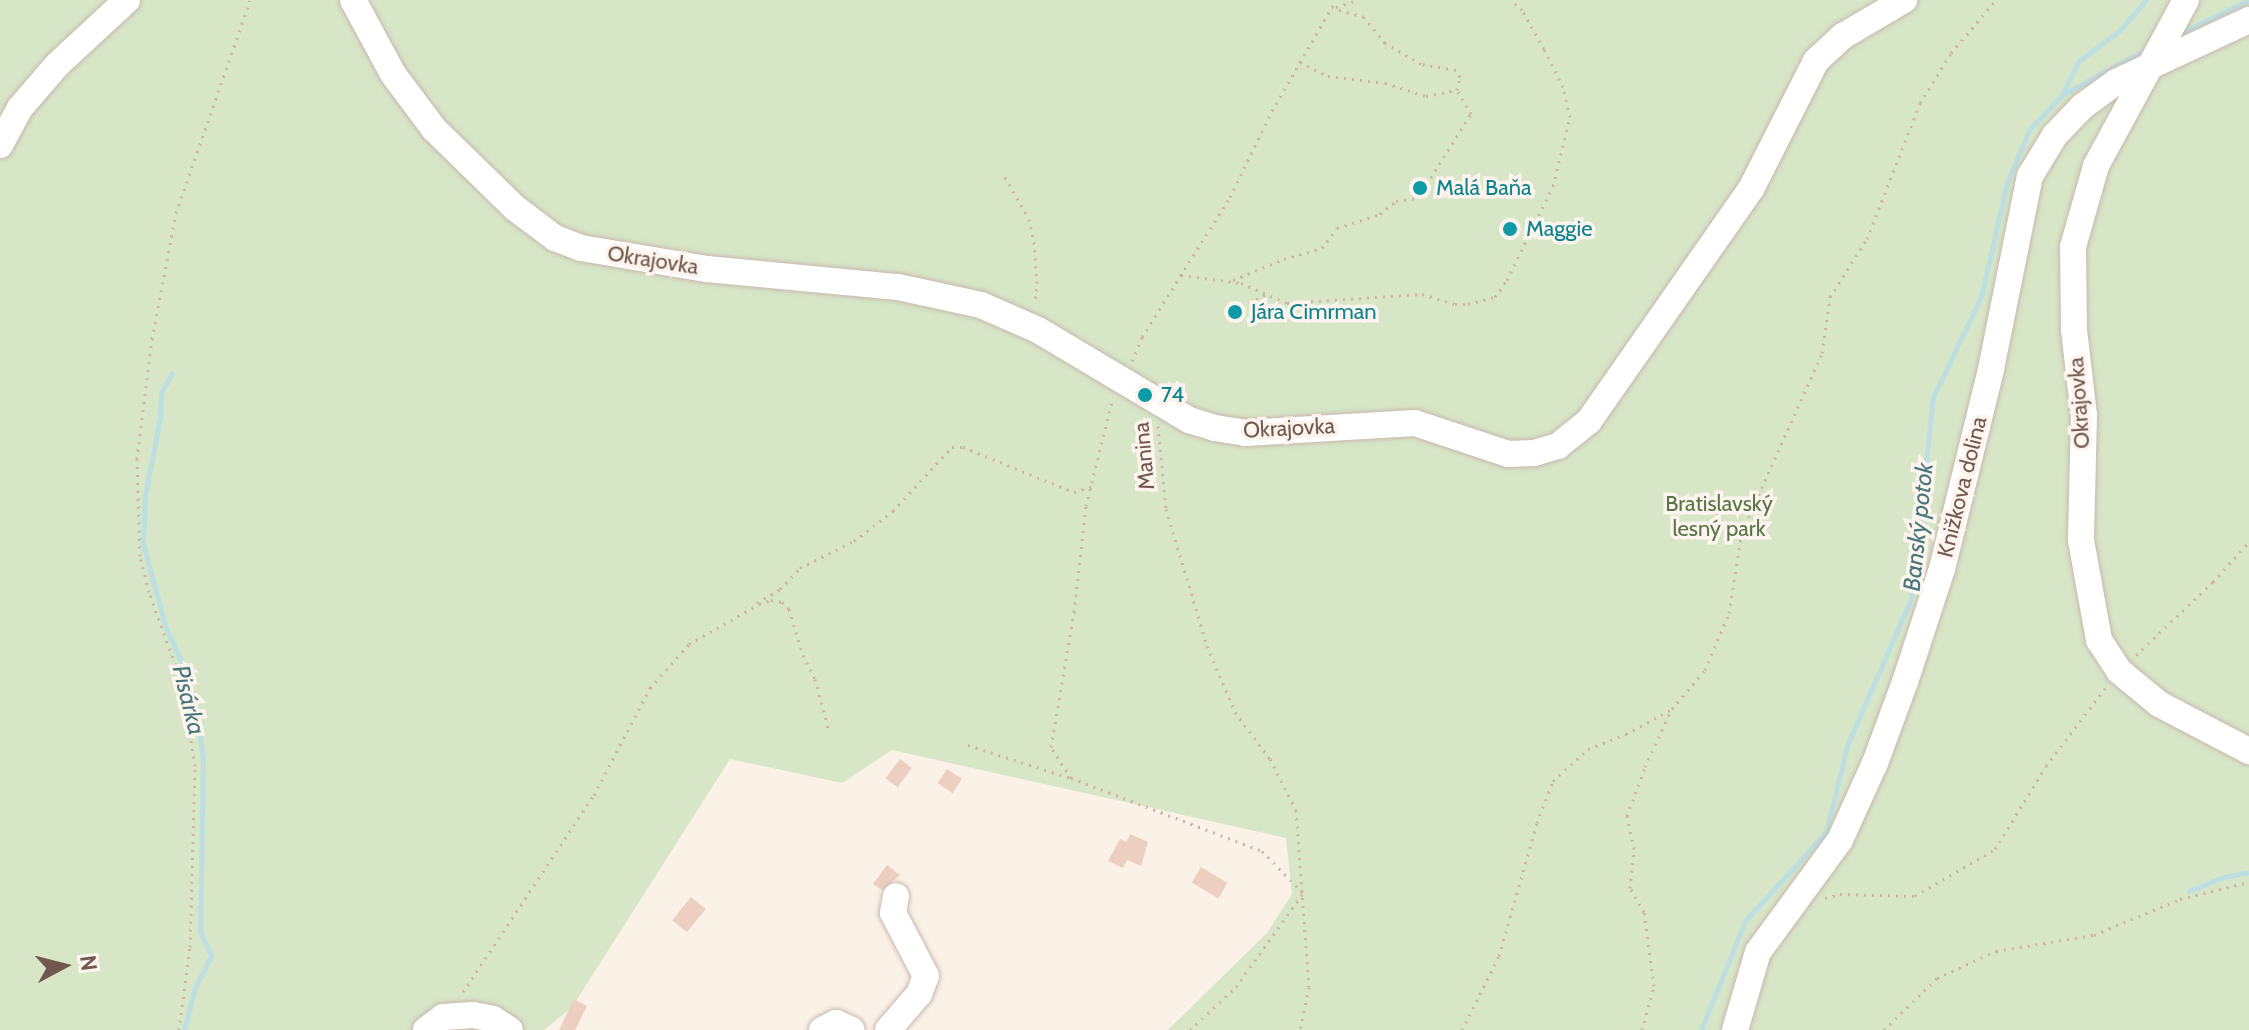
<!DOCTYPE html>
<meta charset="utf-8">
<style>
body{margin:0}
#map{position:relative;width:2249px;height:1030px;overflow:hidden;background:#faf1e7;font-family:Cabin,sans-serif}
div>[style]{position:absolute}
.green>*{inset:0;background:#d6e6c7}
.stream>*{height:5px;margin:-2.5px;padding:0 2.5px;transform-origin:2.5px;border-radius:2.5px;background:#bddfe1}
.building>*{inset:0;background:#eccfc1;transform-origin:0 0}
.path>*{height:3px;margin-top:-1.5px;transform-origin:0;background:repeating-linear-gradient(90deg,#d1b2a5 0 2px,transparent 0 8px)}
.roads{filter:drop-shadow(0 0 2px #cab8ae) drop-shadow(0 0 2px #cab8ae)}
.minor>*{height:26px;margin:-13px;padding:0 13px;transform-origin:13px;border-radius:13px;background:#fff}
.dots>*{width:22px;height:22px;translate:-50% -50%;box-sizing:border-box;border:4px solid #fdf5ed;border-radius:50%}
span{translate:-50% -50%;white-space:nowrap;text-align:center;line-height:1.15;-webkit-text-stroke:7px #fdf5ed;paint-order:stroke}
.culture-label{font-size:22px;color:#0d838f}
.left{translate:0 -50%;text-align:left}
.street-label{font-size:22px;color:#70584e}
.park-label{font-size:22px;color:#587548}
.water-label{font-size:24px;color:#47767b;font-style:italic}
.north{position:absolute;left:24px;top:926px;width:80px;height:80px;-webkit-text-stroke:6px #fdf5ed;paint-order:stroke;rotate:83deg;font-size:22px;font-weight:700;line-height:32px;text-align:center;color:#70584e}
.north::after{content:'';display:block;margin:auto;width:28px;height:36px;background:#70584e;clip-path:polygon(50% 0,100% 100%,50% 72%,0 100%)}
</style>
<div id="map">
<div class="green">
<i style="clip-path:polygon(0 0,2249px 0,2249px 1030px,1168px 1030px,1267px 933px,1292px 894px,1286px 838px,892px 750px,842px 783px,730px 759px,572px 1007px,544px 1030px,0 1030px)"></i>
</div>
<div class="stream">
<i style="left:2181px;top:33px;width:75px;rotate:-26.2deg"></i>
<i style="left:2064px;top:94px;width:98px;rotate:-28.7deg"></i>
<i style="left:172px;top:373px;width:23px;rotate:119deg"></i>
<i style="left:161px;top:393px;width:25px;rotate:92deg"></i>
<i style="left:160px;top:418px;width:79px;rotate:100.9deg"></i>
<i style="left:145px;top:496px;width:48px;rotate:92.4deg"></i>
<i style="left:143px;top:544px;width:87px;rotate:74.7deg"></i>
<i style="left:166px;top:628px;width:44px;rotate:65.8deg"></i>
<i style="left:184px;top:668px;width:51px;rotate:75.1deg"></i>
<i style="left:197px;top:717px;width:42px;rotate:81.9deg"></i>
<i style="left:203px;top:759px;width:172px;rotate:91deg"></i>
<i style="left:200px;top:931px;width:27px;rotate:66deg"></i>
<i style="left:211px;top:956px;width:36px;rotate:117deg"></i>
<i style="left:195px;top:988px;width:43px;rotate:104.7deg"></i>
<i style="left:2189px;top:891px;width:38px;rotate:-22deg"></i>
<i style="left:2224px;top:877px;width:25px;rotate:-11deg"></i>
<i style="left:1701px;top:1030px;width:118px;rotate:-68deg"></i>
<i style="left:1745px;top:921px;width:120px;rotate:-47.7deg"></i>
<i style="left:1826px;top:832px;width:92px;rotate:-76.1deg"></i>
<i style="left:1848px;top:743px;width:157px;rotate:-66.4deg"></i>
<i style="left:1911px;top:599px;width:203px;rotate:-83.8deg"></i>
<i style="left:1933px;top:397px;width:111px;rotate:-64.4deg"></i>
<i style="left:1981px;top:297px;width:117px;rotate:-77.2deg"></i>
<i style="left:2007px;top:183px;width:57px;rotate:-67.5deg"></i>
<i style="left:2029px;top:130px;width:47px;rotate:-46.7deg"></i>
<i style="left:2061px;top:96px;width:39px;rotate:-63deg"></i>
<i style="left:2079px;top:61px;width:50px;rotate:-36.9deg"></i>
<i style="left:2119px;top:31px;width:41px;rotate:-48.9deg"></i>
</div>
<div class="building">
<i style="left:900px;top:759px;width:15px;height:24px;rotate:37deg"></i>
<i style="left:947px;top:769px;width:18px;height:17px;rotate:34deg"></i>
<i style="clip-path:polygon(1130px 834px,1148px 842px,1141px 866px,1127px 860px,1123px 868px,1108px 861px,1120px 839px,1127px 842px)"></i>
<i style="clip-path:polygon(887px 865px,900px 875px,882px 890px,873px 884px)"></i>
<i style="left:1201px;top:867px;width:31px;height:18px;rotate:31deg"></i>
<i style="left:691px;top:897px;width:19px;height:30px;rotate:39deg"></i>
<i style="clip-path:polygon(574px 999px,587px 1006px,575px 1030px,559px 1030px)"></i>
</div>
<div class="path">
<i style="left:1336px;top:7px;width:23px;rotate:-18deg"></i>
<i style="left:1300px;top:62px;width:31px;rotate:27deg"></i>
<i style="left:1328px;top:76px;width:57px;rotate:7deg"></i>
<i style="left:1385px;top:83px;width:43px;rotate:17.6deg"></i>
<i style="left:1426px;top:96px;width:32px;rotate:-11deg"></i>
<i style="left:1005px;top:177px;width:48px;rotate:60.3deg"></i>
<i style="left:1029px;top:219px;width:24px;rotate:78deg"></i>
<i style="left:1034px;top:242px;width:39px;rotate:86deg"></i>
<i style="left:1037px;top:281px;width:15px;rotate:94deg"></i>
<i style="left:1036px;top:296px;width:8px;rotate:120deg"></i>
<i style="left:1181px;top:275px;width:61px;rotate:7.6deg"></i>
<i style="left:1241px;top:283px;width:50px;rotate:23.5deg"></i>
<i style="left:1287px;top:303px;width:135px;rotate:-3.8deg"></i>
<i style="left:1422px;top:294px;width:34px;rotate:17deg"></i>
<i style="left:1455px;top:304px;width:13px"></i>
<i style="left:1468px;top:304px;width:28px;rotate:-15deg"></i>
<i style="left:1495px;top:297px;width:21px;rotate:-55deg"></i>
<i style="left:1507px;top:280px;width:105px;rotate:-63.9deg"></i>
<i style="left:1553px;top:186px;width:71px;rotate:-76.2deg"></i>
<i style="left:1570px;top:117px;width:31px;rotate:-103deg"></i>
<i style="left:1563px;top:87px;width:42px;rotate:-116.6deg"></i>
<i style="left:1544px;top:49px;width:45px;rotate:-119.4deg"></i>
<i style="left:1522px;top:10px;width:15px;rotate:-138deg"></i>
<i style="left:1233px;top:280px;width:55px;rotate:-22.4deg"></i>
<i style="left:1284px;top:259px;width:40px;rotate:-16deg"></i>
<i style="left:1322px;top:248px;width:25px;rotate:-53deg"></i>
<i style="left:1337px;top:228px;width:45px;rotate:-18deg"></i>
<i style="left:1380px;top:214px;width:21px;rotate:-39deg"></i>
<i style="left:1396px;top:201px;width:22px;rotate:-8deg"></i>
<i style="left:1418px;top:198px;width:99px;rotate:-57.8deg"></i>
<i style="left:1471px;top:114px;width:28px;rotate:-120deg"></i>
<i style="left:1457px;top:90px;width:13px;rotate:-77deg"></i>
<i style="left:1460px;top:77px;width:8px;rotate:-120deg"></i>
<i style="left:1456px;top:70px;width:36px;rotate:-170deg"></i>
<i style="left:1421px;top:64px;width:42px;rotate:-149.7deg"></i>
<i style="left:1385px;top:43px;width:33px;rotate:-129deg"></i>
<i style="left:1364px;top:17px;width:33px;rotate:-164deg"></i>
<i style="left:1242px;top:307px;width:26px;rotate:-28deg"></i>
<i style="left:1132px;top:361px;width:26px;rotate:-67deg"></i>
<i style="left:1142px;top:337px;width:165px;rotate:-57.8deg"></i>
<i style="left:1230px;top:197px;width:96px;rotate:-64deg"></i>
<i style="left:1272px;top:111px;width:128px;rotate:-60deg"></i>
<i style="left:1158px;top:426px;width:83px;rotate:84.5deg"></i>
<i style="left:1166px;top:509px;width:143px;rotate:73.3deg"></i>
<i style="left:1207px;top:646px;width:72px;rotate:67deg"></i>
<i style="left:1235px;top:712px;width:59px;rotate:53.3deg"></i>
<i style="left:1270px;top:759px;width:57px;rotate:63deg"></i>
<i style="left:1296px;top:810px;width:177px;rotate:85.8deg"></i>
<i style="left:1309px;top:987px;width:44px;rotate:101.8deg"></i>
<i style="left:757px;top:603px;width:27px;rotate:-31deg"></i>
<i style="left:780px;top:589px;width:29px;rotate:-46deg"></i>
<i style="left:800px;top:568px;width:60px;rotate:-26.6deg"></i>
<i style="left:854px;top:541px;width:49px;rotate:-37.6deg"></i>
<i style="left:893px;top:511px;width:87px;rotate:-47.3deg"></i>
<i style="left:952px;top:447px;width:11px"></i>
<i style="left:963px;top:447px;width:120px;rotate:22.1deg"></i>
<i style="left:1074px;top:492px;width:21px;rotate:-17deg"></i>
<i style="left:2136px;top:655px;width:106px;rotate:-43.5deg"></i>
<i style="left:2213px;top:582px;width:54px;rotate:-48deg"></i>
<i style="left:968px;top:745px;width:108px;rotate:17.8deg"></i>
<i style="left:1071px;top:778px;width:204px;rotate:20.9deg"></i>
<i style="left:1262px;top:851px;width:59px;rotate:45.7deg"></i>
<i style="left:1071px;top:778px;width:37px;rotate:-123deg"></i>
<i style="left:1051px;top:747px;width:137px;rotate:-80.3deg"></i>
<i style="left:1074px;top:612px;width:107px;rotate:-83.5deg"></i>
<i style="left:1086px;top:506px;width:112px;rotate:-76.1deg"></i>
<i style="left:1825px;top:898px;width:16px;rotate:-15deg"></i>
<i style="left:1840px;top:894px;width:75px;rotate:1.5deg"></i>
<i style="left:1915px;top:896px;width:93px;rotate:-30.4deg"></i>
<i style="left:1995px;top:849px;width:97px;rotate:-58.4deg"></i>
<i style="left:2046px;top:766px;width:99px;rotate:-52.8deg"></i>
<i style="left:463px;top:992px;width:237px;rotate:-56.4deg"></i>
<i style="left:594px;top:795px;width:121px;rotate:-62.4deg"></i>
<i style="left:650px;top:688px;width:59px;rotate:-48.4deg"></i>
<i style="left:689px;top:644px;width:81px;rotate:-29.7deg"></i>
<i style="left:759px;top:604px;width:13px;rotate:-18deg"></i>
<i style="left:771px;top:600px;width:11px;rotate:10deg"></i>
<i style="left:782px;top:602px;width:10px;rotate:45deg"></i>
<i style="left:789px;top:609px;width:48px;rotate:73.1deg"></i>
<i style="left:803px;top:655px;width:27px;rotate:63deg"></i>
<i style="left:815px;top:679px;width:54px;rotate:74.9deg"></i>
<i style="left:179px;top:1030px;width:84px;rotate:-82.5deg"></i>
<i style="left:190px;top:947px;width:181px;rotate:-88.4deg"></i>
<i style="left:195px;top:766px;width:87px;rotate:-99.2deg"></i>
<i style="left:181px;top:680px;width:94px;rotate:-110deg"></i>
<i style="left:149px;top:592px;width:37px;rotate:-104deg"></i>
<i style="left:140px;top:556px;width:97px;rotate:-91.8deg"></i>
<i style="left:137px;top:459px;width:121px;rotate:-82.9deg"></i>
<i style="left:152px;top:339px;width:128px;rotate:-79.2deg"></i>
<i style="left:176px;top:213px;width:225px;rotate:-70.8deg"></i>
<i style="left:1190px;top:1030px;width:63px;rotate:-43.1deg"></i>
<i style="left:1236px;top:987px;width:115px;rotate:-54.5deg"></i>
<i style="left:1462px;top:1030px;width:83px;rotate:-63.4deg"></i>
<i style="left:1499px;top:956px;width:138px;rotate:-74.1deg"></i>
<i style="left:1537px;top:823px;width:45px;rotate:-69.1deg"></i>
<i style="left:1553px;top:781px;width:47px;rotate:-42.4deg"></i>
<i style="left:1588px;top:749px;width:41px;rotate:-21.5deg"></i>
<i style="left:1626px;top:734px;width:52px;rotate:-28.5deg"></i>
<i style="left:1672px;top:709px;width:51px;rotate:-49.8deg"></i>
<i style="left:1705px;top:670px;width:62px;rotate:-67.2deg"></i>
<i style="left:1729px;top:613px;width:82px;rotate:-80.9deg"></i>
<i style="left:1742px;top:532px;width:196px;rotate:-65.9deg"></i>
<i style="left:1822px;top:353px;width:57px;rotate:-81.9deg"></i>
<i style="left:1830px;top:297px;width:69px;rotate:-57.5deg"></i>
<i style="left:1867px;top:239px;width:146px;rotate:-68.7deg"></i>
<i style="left:1920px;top:103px;width:59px;rotate:-58.2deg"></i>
<i style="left:1951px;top:53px;width:70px;rotate:-49.7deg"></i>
<i style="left:1642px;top:1030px;width:46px;rotate:-74.7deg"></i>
<i style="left:1654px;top:986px;width:75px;rotate:-97.7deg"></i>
<i style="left:1644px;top:912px;width:28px;rotate:-120deg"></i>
<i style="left:1630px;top:888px;width:39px;rotate:-84deg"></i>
<i style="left:1634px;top:849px;width:34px;rotate:-102deg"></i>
<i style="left:1627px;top:816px;width:52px;rotate:-69.8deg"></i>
<i style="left:1645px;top:767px;width:63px;rotate:-65.5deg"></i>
<i style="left:1884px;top:1030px;width:74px;rotate:-44.5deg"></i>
<i style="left:1937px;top:978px;width:65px;rotate:-24.6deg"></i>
<i style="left:1996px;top:951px;width:99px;rotate:-9.3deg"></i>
<i style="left:2094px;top:935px;width:93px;rotate:-22.7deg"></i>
<i style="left:2180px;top:899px;width:71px;rotate:-13.8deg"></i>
</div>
<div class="roads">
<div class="minor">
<i style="left:353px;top:0;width:84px;rotate:61.6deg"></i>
<i style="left:393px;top:74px;width:69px;rotate:53.3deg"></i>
<i style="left:434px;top:129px;width:113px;rotate:44.3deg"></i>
<i style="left:515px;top:208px;width:50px;rotate:36.9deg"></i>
<i style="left:555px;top:238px;width:28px;rotate:21deg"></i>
<i style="left:581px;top:248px;width:128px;rotate:9.5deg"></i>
<i style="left:707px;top:269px;width:192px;rotate:5.4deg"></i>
<i style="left:898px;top:287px;width:85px;rotate:12.2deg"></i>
<i style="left:981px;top:305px;width:62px;rotate:23.7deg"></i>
<i style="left:1038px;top:330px;width:176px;rotate:30.8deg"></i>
<i style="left:1189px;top:420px;width:27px;rotate:17deg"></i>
<i style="left:1215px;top:428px;width:30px;rotate:9deg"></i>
<i style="left:1245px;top:433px;width:170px;rotate:-3.4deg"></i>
<i style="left:1415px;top:423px;width:98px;rotate:18.4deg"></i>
<i style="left:1508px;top:454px;width:26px;rotate:-2deg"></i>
<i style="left:1534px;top:453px;width:25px;rotate:-16deg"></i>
<i style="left:1558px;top:446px;width:40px;rotate:-39deg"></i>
<i style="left:1589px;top:421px;width:283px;rotate:-55.1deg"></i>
<i style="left:1751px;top:189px;width:144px;rotate:-63.1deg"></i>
<i style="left:1816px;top:61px;width:37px;rotate:-43deg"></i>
<i style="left:1843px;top:36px;width:71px;rotate:-30.5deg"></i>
<i style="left:2186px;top:0;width:189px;rotate:118.5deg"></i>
<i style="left:2096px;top:166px;width:84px;rotate:105.9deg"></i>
<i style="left:2073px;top:247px;width:83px;rotate:89.3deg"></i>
<i style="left:2074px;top:330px;width:86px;rotate:83.3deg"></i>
<i style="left:2084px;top:415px;width:125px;rotate:91.4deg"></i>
<i style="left:2081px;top:540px;width:102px;rotate:79.8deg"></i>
<i style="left:2099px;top:640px;width:37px;rotate:57deg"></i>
<i style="left:2119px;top:671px;width:52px;rotate:39.5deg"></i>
<i style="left:2159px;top:704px;width:102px;rotate:27.6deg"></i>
<i style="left:0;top:145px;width:42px;rotate:-61.6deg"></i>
<i style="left:20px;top:108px;width:58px;rotate:-49.2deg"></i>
<i style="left:58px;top:64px;width:94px;rotate:-42.8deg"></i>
<i style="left:426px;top:1030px;width:21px;rotate:-37deg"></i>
<i style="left:443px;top:1017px;width:30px;rotate:-4deg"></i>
<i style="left:473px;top:1015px;width:20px;rotate:11deg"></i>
<i style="left:493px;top:1019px;width:20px;rotate:33deg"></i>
<i style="left:822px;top:1030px;width:16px;rotate:-27deg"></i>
<i style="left:836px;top:1023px;width:17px;rotate:24deg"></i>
<i style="left:888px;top:1030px;width:48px;rotate:-49.3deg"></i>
<i style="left:919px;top:994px;width:19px;rotate:-69deg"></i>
<i style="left:926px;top:976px;width:71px;rotate:-117.6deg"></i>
<i style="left:893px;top:913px;width:17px;rotate:-80deg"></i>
<i style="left:1735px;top:1030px;width:81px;rotate:-73.6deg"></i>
<i style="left:1758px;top:952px;width:139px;rotate:-53.8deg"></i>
<i style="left:1840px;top:840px;width:85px;rotate:-65.6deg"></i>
<i style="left:1875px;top:763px;width:86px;rotate:-69.7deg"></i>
<i style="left:1905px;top:682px;width:119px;rotate:-71.9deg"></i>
<i style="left:1942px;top:569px;width:206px;rotate:-76.2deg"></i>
<i style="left:1991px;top:369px;width:197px;rotate:-78.6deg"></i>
<i style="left:2030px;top:176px;width:48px;rotate:-58.6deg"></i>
<i style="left:2055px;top:135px;width:40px;rotate:-46deg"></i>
<i style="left:2083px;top:106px;width:41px;rotate:-36deg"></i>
<i style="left:2116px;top:82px;width:147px;rotate:-25deg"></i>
</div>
</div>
<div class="dots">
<i style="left:1420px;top:188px;background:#0f9aa8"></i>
<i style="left:1510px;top:229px;background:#0f9aa8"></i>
<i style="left:1235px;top:312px;background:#0f9aa8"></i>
<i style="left:1145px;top:395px;background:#0f9aa8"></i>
</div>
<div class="culture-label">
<span class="left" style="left:1436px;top:188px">Malá Baňa</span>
<span class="left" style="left:1526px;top:229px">Maggie</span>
<span class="left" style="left:1251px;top:312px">Jára Cimrman</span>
<span class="left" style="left:1161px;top:395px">74</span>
</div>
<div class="street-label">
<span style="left:653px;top:260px;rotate:9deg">Okrajovka</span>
<span style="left:2079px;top:403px;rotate:-94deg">Okrajovka</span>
<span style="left:1289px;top:428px;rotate:-3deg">Okrajovka</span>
<span style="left:1144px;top:456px;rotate:-95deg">Manina</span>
<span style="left:1962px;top:487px;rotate:-76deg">Knižkova dolina</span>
</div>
<div class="park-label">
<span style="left:1719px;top:516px">Bratislavský<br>lesný park</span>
</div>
<div class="water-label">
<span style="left:1918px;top:527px;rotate:-84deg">Banský potok</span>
<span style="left:189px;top:700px;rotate:76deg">Pisárka</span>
</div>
<div class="north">N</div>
</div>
